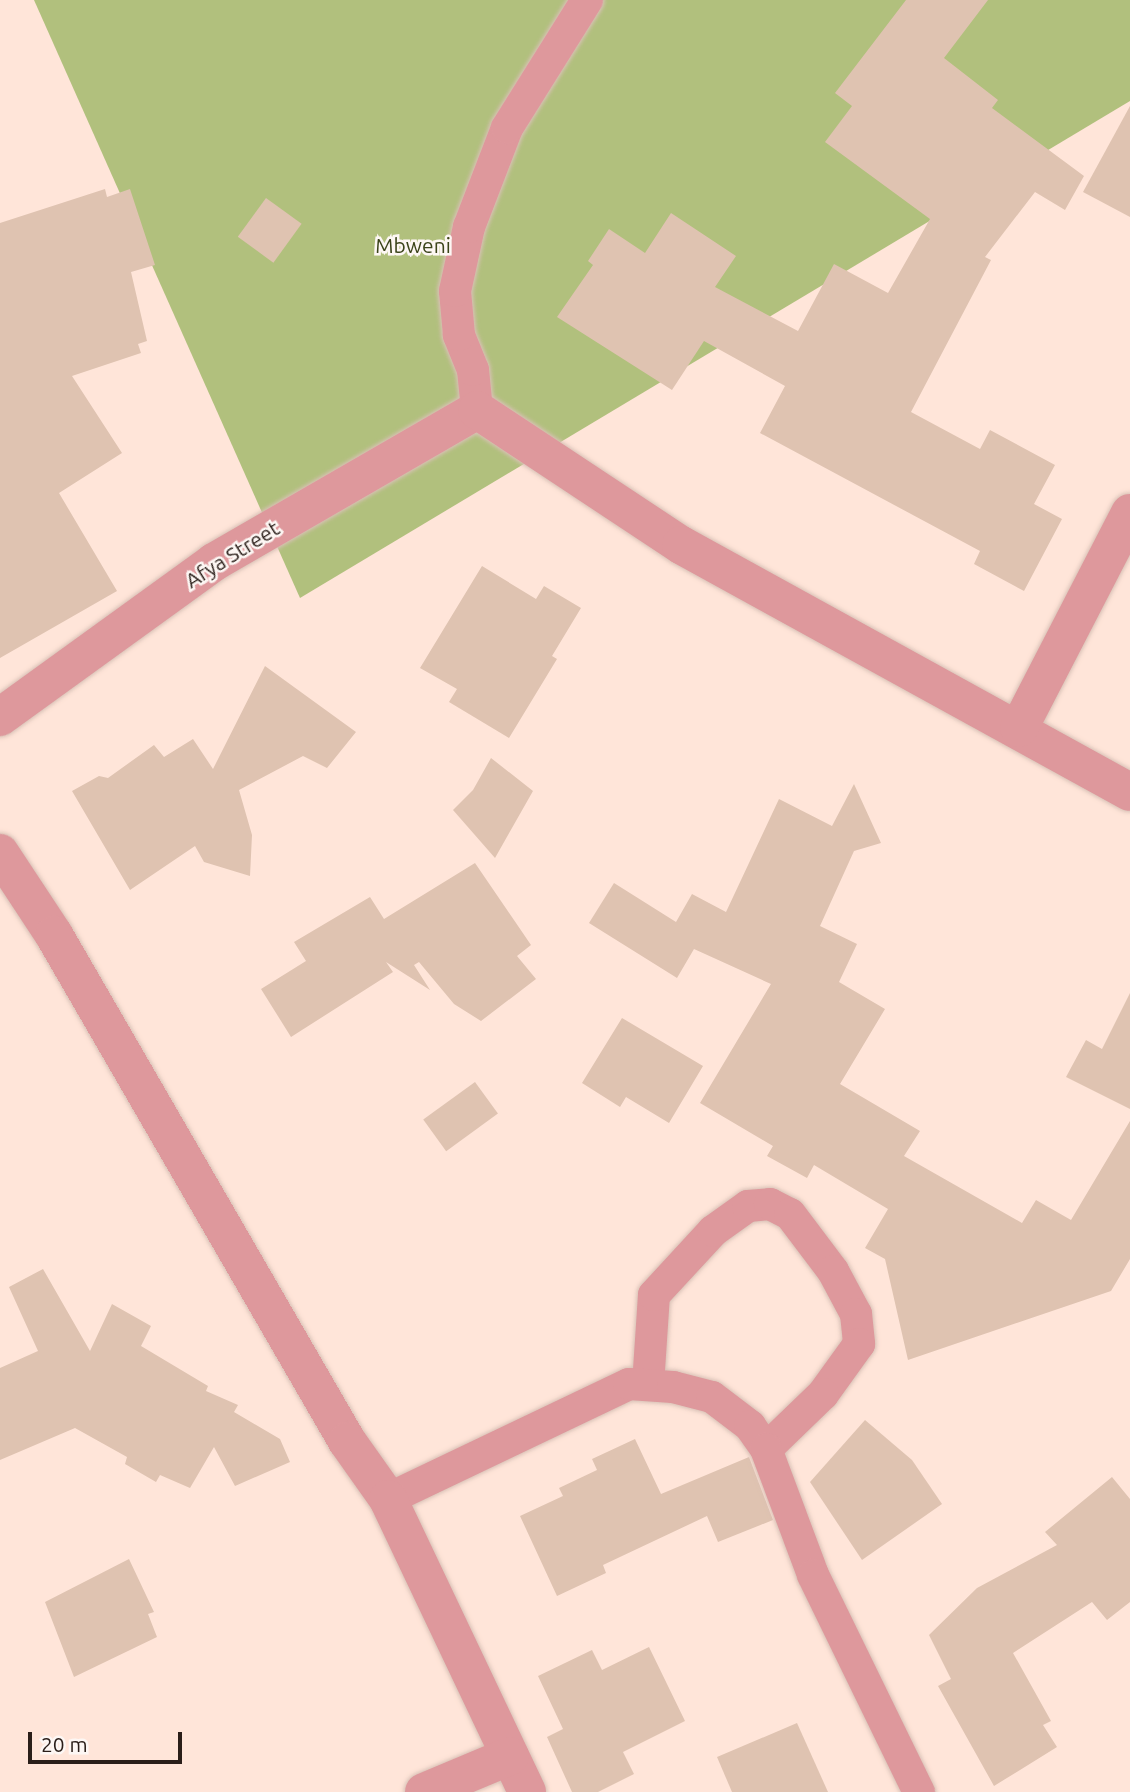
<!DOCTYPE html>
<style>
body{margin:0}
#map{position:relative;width:1130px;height:1792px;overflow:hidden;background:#ffe5d9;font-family:Ubuntu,sans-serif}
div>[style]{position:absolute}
.green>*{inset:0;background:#b1c07d}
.building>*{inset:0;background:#dfc3b1;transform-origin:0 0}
.roads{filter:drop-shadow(0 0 2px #d9c1b6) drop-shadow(0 0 2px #d9c1b6)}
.lane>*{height:32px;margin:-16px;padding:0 16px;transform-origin:16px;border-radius:16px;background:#de989c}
.street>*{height:38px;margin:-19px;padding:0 19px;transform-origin:19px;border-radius:19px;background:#de989c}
span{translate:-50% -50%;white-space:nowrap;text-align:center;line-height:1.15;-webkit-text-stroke:5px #fdf7f4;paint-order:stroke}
.park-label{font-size:21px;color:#3b441a}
.street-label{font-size:21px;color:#2a1e19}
.scale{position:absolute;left:28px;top:1732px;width:154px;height:32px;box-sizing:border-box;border:4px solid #2a1e19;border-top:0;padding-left:9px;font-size:21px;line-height:24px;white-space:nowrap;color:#2a1e19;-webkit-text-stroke:5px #fdf7f4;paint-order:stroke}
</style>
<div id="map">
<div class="green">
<i style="clip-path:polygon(34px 0,1130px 0,1130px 101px,300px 598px)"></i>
</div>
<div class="building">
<i style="clip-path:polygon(906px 0,988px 0,944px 58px,998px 100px,992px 108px,1084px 176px,1065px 210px,1035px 192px,985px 257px,991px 260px,911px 412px,980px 449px,990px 430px,1055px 465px,1034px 504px,1062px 519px,1024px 591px,974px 564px,980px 551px,760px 433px,785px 386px,704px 341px,672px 390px,557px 317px,593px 265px,588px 261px,609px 229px,645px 253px,671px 213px,736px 256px,715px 287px,798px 331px,834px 264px,888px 293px,930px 219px,825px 142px,852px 106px,835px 93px)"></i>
<i style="clip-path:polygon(1130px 106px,1130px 217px,1083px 192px)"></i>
<i style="clip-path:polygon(105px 189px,107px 197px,130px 189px,155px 265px,131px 272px,147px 341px,138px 344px,141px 353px,72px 376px,122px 453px,59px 493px,117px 591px,0 658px,0 223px)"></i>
<i style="left:266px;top:198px;width:44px;height:48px;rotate:36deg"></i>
<i style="clip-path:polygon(482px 566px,536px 599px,544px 586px,581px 608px,552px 656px,557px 659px,509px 738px,449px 702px,457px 689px,420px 668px)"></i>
<i style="clip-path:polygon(265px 666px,356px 732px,327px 768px,303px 756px,239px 790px,252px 835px,250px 876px,204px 862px,195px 846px,130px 890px,72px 791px,99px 776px,108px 778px,154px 745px,164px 757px,193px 739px,213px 769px)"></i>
<i style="clip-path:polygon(491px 758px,533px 791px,495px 858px,453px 810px,473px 790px)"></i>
<i style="clip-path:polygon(854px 784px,881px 843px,854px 851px,820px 926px,857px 944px,839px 982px,885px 1009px,840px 1084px,920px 1131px,904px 1156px,1022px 1223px,1036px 1200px,1071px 1220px,1130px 1121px,1130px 1259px,1111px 1291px,908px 1360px,885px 1259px,865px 1248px,888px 1209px,814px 1165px,807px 1178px,767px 1156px,773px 1146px,700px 1103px,771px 984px,694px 949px,677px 978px,589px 923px,614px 883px,676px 922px,692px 894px,726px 912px,779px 799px,832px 826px)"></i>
<i style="clip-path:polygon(475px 863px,531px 945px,517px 956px,536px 979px,481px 1021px,454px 1004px,419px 962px,414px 965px,430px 990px,386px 962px,393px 972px,291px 1037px,261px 989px,306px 961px,294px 942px,370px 897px,384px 919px)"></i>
<i style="clip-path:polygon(1130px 993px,1130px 1109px,1066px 1077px,1086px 1040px,1102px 1049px)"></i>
<i style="clip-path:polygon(622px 1018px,703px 1066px,669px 1123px,626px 1097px,620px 1107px,582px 1083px)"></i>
<i style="left:475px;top:1082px;width:39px;height:64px;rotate:54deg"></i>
<i style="clip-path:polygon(43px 1269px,90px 1351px,112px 1304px,151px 1326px,141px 1346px,208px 1386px,206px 1391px,238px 1405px,234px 1412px,280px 1439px,290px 1462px,235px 1486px,214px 1447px,190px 1488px,160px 1475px,156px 1482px,125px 1464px,127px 1457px,75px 1428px,0 1460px,0 1368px,38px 1351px,9px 1287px)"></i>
<i style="clip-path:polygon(865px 1420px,912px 1460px,942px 1504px,862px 1560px,810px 1482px)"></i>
<i style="clip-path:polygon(635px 1439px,661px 1494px,749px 1457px,773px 1520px,718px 1542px,707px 1516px,603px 1565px,606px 1573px,557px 1596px,520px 1516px,563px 1496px,559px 1488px,597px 1470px,592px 1459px)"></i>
<i style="clip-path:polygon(1112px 1477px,1130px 1499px,1130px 1602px,1107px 1620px,1092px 1602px,1013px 1653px,1051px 1721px,1043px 1725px,1057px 1747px,994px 1786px,938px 1686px,951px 1679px,929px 1635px,977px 1588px,1057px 1545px,1045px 1532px)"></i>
<i style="clip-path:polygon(129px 1559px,154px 1612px,148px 1614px,157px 1637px,74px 1677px,45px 1602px)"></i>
<i style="clip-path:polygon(649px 1647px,685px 1721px,623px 1752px,634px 1774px,598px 1792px,572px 1792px,547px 1737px,563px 1729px,538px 1676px,592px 1650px,602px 1670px)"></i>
<i style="clip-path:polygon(797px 1723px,828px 1792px,732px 1792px,717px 1757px)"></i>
</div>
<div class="roads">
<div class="lane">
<i style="left:477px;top:410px;width:40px;rotate:-95.7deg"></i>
<i style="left:473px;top:370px;width:38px;rotate:-112deg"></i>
<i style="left:459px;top:335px;width:44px;rotate:-95.2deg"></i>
<i style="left:455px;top:291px;width:66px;rotate:-77.7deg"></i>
<i style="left:469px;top:227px;width:106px;rotate:-69deg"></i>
<i style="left:507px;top:128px;width:151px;rotate:-58deg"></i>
<i style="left:648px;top:1385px;width:90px;rotate:-86.2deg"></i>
<i style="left:654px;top:1295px;width:87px;rotate:-47.3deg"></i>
<i style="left:713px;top:1231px;width:43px;rotate:-35.5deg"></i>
<i style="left:748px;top:1206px;width:22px;rotate:-5deg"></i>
<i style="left:770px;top:1204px;width:22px;rotate:27deg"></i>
<i style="left:790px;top:1214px;width:71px;rotate:53deg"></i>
<i style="left:833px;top:1271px;width:49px;rotate:61.9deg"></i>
<i style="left:856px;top:1314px;width:30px;rotate:84deg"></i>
<i style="left:859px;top:1344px;width:62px;rotate:125.8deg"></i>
<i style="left:823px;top:1394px;width:79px;rotate:136deg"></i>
<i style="left:388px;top:1499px;width:267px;rotate:-25.5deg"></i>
<i style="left:629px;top:1384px;width:44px;rotate:3.9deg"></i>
<i style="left:673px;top:1387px;width:40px;rotate:14.4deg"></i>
<i style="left:712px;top:1397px;width:48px;rotate:37.3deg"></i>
<i style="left:750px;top:1426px;width:28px;rotate:55deg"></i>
<i style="left:766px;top:1449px;width:134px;rotate:69.5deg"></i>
<i style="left:813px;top:1575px;width:242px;rotate:64deg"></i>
</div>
<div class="street">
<i style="left:0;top:717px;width:264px;rotate:-35.9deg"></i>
<i style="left:214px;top:562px;width:304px;rotate:-30deg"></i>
<i style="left:477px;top:410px;width:245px;rotate:33.5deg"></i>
<i style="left:681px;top:545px;width:512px;rotate:28.82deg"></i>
<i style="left:1019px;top:728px;width:242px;rotate:-62.7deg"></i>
<i style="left:0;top:853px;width:98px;rotate:56.6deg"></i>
<i style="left:54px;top:935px;width:585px;rotate:59.93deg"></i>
<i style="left:347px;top:1441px;width:71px;rotate:54.7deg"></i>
<i style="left:388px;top:1499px;width:324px;rotate:64.6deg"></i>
<i style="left:424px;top:1792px;width:93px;rotate:-22.7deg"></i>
</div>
</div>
<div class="park-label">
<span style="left:413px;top:245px">Mbweni</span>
</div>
<div class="street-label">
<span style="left:232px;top:554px;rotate:-32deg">Afya Street</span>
</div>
<div class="scale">20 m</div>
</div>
